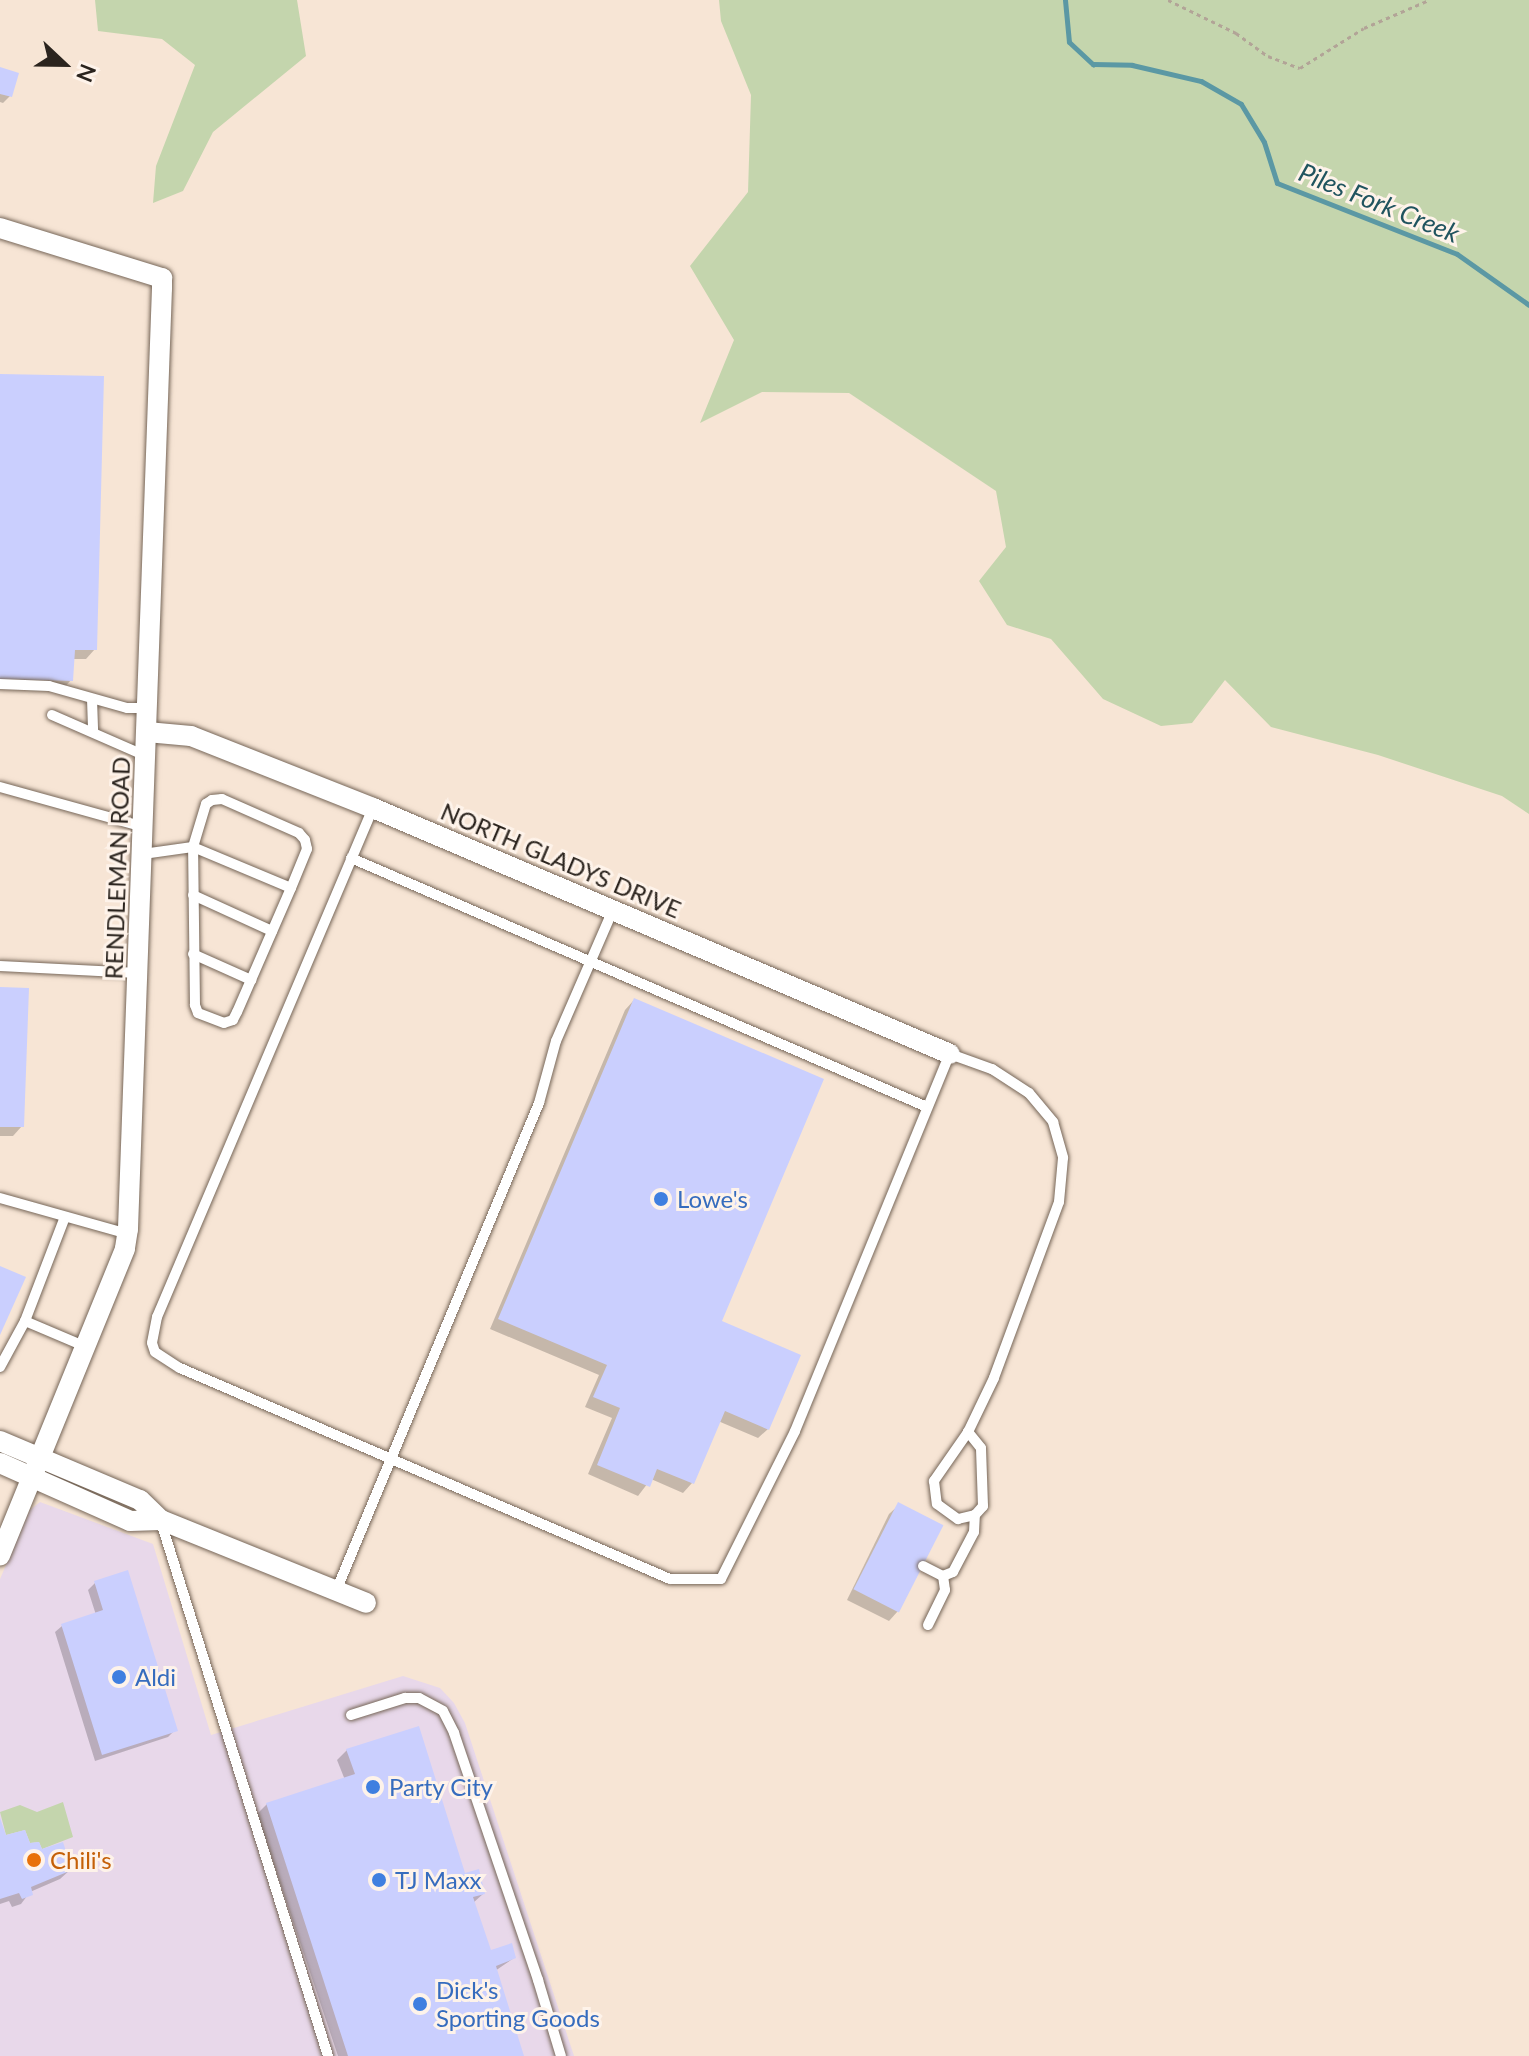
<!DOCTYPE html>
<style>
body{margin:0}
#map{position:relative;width:1529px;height:2056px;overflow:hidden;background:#f7e5d5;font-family:Lato,sans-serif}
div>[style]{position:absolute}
.commercial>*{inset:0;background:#e8d8ea}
.green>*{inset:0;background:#c4d5ad}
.shadow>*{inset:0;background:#0003}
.stream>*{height:5px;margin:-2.5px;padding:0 2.5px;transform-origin:2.5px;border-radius:2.5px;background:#5b98a4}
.building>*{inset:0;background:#cacffe;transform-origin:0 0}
.path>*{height:3px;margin-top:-1.5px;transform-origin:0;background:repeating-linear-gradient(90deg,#b2a497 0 4px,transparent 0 8px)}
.roads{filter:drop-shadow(0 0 2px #766658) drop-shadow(0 0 2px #766658)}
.lane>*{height:10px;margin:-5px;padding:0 5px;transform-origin:5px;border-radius:5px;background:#fff}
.street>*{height:20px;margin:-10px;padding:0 10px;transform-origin:10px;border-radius:10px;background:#fff}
.dots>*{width:22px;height:22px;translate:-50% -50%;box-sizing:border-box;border:4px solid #fef3ea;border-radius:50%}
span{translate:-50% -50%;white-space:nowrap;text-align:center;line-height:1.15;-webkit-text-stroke:6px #fef3ea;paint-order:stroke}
.street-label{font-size:24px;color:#2b241e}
.shop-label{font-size:24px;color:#366cbe}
.left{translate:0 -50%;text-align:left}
.food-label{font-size:24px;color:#c56008}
.water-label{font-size:26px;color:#20545f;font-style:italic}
.north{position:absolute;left:24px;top:24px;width:80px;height:80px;-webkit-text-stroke:6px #fef3ea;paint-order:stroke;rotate:112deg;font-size:22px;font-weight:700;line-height:32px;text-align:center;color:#2b241e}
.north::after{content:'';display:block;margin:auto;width:28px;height:36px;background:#2b241e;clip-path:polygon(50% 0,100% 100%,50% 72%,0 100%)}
</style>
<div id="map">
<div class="commercial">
<i style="clip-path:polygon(40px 1502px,153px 1544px,211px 1735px,403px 1676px,440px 1688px,454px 1703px,465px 1723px,574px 2056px,0 2056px,0 1579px,30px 1510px)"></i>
</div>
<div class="green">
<i style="clip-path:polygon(95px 0,297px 0,306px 56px,213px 132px,183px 191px,153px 203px,156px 166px,195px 65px,162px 39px,98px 31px)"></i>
<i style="clip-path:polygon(719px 0,1529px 0,1529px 814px,1502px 796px,1378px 755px,1271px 727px,1225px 680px,1192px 723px,1161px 726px,1103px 699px,1051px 639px,1007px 625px,979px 581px,1006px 547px,996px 491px,849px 393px,762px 392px,700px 423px,734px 340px,690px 266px,748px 192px,751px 95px,721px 21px)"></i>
<i style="clip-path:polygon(63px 1802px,73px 1837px,42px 1849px,39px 1842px,30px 1843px,25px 1830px,6px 1835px,0 1812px,20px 1805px,37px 1812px)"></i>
</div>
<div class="shadow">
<i style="clip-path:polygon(0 69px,10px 96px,3px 103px,0 102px)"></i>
<i style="clip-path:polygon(0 376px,95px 649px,86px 659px,72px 659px,71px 680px,62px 690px,0 688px)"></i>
<i style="clip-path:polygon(0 989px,22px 1126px,13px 1136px,0 1136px)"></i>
<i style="clip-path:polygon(634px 1000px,719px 1322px,768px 1429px,758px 1438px,718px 1421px,692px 1483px,683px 1493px,651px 1479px,638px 1496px,588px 1474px,612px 1418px,585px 1407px,599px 1375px,490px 1329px,625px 1010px)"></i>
<i style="clip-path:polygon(899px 1505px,898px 1611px,889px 1621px,847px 1600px,889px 1514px)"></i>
<i style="clip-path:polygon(95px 1583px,175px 1730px,168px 1737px,95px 1761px,55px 1632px,62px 1626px,96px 1615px,88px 1590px)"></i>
<i style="clip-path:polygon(347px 1750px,483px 1894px,473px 1903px,490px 1953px,514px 1958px,495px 1971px,522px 2056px,338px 2056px,257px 1814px,267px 1804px,345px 1780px,337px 1760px)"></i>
<i style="clip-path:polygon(0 1823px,5px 1837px,29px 1846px,70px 1870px,60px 1879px,30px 1892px,21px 1904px,12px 1907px,9px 1901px,0 1904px)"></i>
</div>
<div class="stream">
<i style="left:1065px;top:0;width:42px;rotate:84.6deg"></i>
<i style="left:1069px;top:42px;width:33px;rotate:43deg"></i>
<i style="left:1093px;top:64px;width:39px;rotate:1deg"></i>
<i style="left:1132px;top:65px;width:71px;rotate:13.1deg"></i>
<i style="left:1201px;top:81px;width:46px;rotate:29.9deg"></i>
<i style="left:1241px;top:104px;width:44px;rotate:58.8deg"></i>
<i style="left:1264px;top:142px;width:43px;rotate:72.4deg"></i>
<i style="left:1277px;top:183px;width:193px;rotate:21.5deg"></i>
<i style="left:1457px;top:254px;width:88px;rotate:35.3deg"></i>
</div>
<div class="building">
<i style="clip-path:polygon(0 67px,19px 73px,12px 97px,0 94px)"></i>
<i style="clip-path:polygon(0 374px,104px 376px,97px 650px,75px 650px,73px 681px,0 679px)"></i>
<i style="clip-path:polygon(0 987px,29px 988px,24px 1127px,0 1127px)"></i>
<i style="clip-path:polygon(634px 998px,824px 1079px,722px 1321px,801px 1355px,769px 1430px,725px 1411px,694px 1484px,657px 1469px,650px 1487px,597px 1465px,620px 1408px,593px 1397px,607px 1365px,498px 1319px)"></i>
<i style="clip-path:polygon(0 1266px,26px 1277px,0 1335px)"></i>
<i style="left:898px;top:1502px;width:51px;height:98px;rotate:27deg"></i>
<i style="clip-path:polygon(128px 1570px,178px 1731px,102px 1755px,61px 1624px,103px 1610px,94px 1581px)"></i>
<i style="clip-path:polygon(419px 1726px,465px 1873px,479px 1869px,485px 1894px,473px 1897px,491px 1950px,512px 1943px,516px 1958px,496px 1966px,524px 2056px,348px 2056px,266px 1803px,355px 1774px,346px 1749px)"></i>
<i style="clip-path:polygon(0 1818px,6px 1835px,25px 1830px,30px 1843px,39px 1842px,42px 1849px,63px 1842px,72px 1870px,31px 1887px,33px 1895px,22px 1899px,19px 1893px,0 1899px)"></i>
</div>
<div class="path">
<i style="left:1168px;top:0;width:76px;rotate:25.9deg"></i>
<i style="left:1236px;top:33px;width:39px;rotate:36deg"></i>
<i style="left:1268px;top:56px;width:34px;rotate:21deg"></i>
<i style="left:1300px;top:68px;width:75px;rotate:-32deg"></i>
<i style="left:1364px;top:28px;width:71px;rotate:-23.3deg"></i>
</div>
<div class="roads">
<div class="lane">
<i style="left:0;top:684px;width:49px;rotate:2.3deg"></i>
<i style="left:49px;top:686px;width:81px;rotate:15.8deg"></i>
<i style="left:127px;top:708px;width:21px"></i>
<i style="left:92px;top:699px;width:33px;rotate:88deg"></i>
<i style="left:52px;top:715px;width:103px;rotate:23.6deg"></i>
<i style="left:0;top:787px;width:149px;rotate:15.5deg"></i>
<i style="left:373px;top:808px;width:553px;rotate:112.99deg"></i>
<i style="left:157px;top:1317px;width:26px;rotate:101deg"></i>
<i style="left:152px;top:1343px;width:9px;rotate:72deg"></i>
<i style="left:155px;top:1352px;width:30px;rotate:33deg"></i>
<i style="left:180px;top:1368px;width:533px;rotate:23.3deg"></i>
<i style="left:670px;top:1579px;width:51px"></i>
<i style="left:721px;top:1579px;width:165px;rotate:-63.4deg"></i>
<i style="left:795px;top:1431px;width:408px;rotate:-67.7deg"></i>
<i style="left:950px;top:1054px;width:45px;rotate:19.7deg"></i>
<i style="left:992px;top:1069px;width:44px;rotate:33deg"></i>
<i style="left:1029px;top:1093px;width:38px;rotate:50deg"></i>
<i style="left:1053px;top:1122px;width:37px;rotate:74deg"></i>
<i style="left:1063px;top:1158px;width:44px;rotate:95.2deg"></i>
<i style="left:1059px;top:1202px;width:188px;rotate:110.3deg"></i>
<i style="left:994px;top:1378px;width:60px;rotate:115.7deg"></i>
<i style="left:968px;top:1432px;width:60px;rotate:124.8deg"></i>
<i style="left:934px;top:1481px;width:23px;rotate:83deg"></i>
<i style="left:937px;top:1504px;width:26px;rotate:36deg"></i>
<i style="left:958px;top:1519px;width:17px;rotate:-13deg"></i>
<i style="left:975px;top:1515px;width:12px;rotate:-48deg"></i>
<i style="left:983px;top:1506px;width:58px;rotate:-92deg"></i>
<i style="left:981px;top:1448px;width:21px;rotate:-129deg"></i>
<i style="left:143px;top:854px;width:50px;rotate:-8deg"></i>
<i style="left:193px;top:847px;width:45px;rotate:-73.2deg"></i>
<i style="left:206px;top:804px;width:7px;rotate:-34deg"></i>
<i style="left:212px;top:800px;width:10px;rotate:-6deg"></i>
<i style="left:222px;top:799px;width:84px;rotate:23.8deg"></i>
<i style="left:299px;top:833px;width:9px;rotate:49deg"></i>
<i style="left:305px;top:840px;width:9px;rotate:77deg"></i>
<i style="left:307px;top:849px;width:42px;rotate:112.3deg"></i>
<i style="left:291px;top:888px;width:135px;rotate:113.5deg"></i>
<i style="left:237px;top:1012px;width:9px;rotate:117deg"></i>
<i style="left:233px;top:1020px;width:9px;rotate:162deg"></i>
<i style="left:224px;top:1023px;width:28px;rotate:-159deg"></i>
<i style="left:198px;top:1013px;width:9px;rotate:-111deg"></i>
<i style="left:195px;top:1005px;width:158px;rotate:-90.7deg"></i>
<i style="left:193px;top:847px;width:106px;rotate:22.7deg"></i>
<i style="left:351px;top:858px;width:628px;rotate:23.38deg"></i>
<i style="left:193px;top:895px;width:87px;rotate:24.5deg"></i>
<i style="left:193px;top:954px;width:64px;rotate:24.1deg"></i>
<i style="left:0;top:966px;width:138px;rotate:2.9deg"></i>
<i style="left:0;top:1198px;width:133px;rotate:15.7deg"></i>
<i style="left:25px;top:1321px;width:111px;rotate:-69deg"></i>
<i style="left:0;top:1367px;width:52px;rotate:-61.5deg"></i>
<i style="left:25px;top:1321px;width:64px;rotate:23deg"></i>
<i style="left:161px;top:1522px;width:560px;rotate:72.63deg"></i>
<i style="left:923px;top:1566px;width:22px;rotate:27deg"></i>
<i style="left:943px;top:1576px;width:11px;rotate:-22deg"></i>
<i style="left:953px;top:1572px;width:45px;rotate:-62.3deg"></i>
<i style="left:974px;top:1532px;width:17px;rotate:-87deg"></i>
<i style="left:336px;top:1591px;width:529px;rotate:-67.41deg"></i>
<i style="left:539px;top:1103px;width:64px;rotate:-74.7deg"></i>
<i style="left:556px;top:1041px;width:143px;rotate:-66.5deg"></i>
<i style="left:928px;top:1625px;width:39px;rotate:-64deg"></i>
<i style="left:945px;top:1590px;width:14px;rotate:-98deg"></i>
<i style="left:351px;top:1715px;width:57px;rotate:-17.5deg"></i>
<i style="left:405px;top:1698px;width:14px"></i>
<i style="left:419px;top:1698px;width:27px;rotate:28deg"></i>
<i style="left:443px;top:1711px;width:25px;rotate:63deg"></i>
<i style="left:454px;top:1733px;width:261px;rotate:71.2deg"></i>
<i style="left:538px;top:1980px;width:79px;rotate:73.2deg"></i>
</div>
<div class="street">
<i style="left:0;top:228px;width:170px;rotate:17.2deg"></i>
<i style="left:162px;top:278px;width:10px;rotate:90deg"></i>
<i style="left:162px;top:288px;width:942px;rotate:92.07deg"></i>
<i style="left:128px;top:1229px;width:20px;rotate:99deg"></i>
<i style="left:125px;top:1249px;width:331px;rotate:112.2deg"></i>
<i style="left:147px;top:732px;width:44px;rotate:5.2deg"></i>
<i style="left:191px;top:736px;width:196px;rotate:21.6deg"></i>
<i style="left:373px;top:808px;width:627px;rotate:23.09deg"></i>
<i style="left:0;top:1441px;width:152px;rotate:22.9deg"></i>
<i style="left:140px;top:1500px;width:29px;rotate:44deg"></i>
<i style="left:161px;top:1520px;width:221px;rotate:22deg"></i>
<i style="left:0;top:1463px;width:142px;rotate:24deg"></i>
<i style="left:130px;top:1521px;width:31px;rotate:-2deg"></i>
</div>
</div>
<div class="dots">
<i style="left:661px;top:1199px;background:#3f7fe0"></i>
<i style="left:119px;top:1677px;background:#3f7fe0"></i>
<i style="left:373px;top:1787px;background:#3f7fe0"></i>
<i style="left:34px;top:1860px;background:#e8710a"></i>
<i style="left:379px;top:1880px;background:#3f7fe0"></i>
<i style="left:420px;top:2004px;background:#3f7fe0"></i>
</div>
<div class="street-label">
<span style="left:561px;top:860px;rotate:23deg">NORTH GLADYS DRIVE</span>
<span style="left:117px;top:868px;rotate:-88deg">RENDLEMAN ROAD</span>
</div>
<div class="shop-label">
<span class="left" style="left:677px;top:1199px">Lowe's</span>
<span class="left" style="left:135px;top:1677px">Aldi</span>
<span class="left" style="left:389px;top:1787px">Party City</span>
<span class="left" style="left:395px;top:1880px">TJ Maxx</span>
<span class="left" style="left:436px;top:2004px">Dick's<br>Sporting Goods</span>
</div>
<div class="food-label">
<span class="left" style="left:50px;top:1860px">Chili's</span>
</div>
<div class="water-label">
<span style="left:1379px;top:203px;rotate:22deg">Piles Fork Creek</span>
</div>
<div class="north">N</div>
</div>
